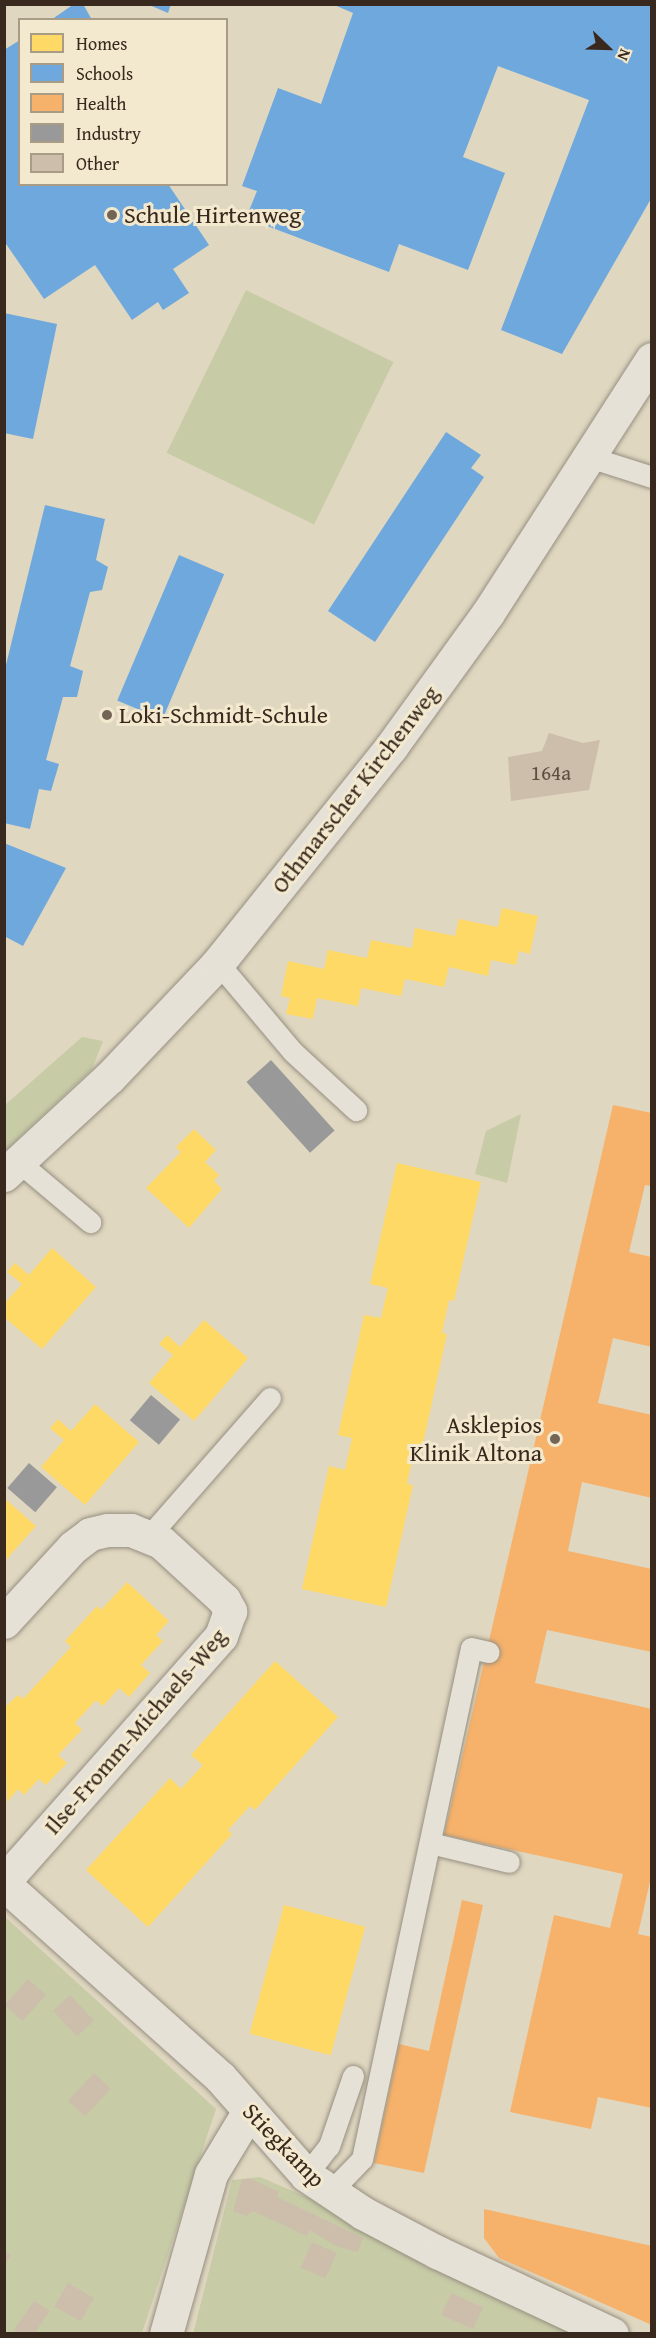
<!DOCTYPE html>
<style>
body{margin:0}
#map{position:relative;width:656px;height:2338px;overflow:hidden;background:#e0d7c0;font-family:"Gentium Book Plus",serif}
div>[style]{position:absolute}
.green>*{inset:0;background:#c7cba6;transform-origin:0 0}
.homes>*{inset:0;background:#ffd966;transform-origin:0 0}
.schools>*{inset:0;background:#6fa8dc;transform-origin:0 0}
.health>*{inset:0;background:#f6b26b}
.industry>*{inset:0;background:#999;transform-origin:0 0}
.building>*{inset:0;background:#ccbeab;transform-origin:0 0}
.roads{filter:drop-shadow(0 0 2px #968f81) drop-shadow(0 0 2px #968f81)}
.lane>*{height:21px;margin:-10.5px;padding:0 10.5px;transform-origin:10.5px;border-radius:10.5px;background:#e6e1d6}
.street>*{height:33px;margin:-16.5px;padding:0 16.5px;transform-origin:16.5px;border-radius:16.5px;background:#e6e1d6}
.dots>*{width:16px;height:16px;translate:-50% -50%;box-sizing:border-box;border:3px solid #f3e9ce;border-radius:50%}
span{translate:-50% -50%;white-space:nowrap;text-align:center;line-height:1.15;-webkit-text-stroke:6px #f3e9ce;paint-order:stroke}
.number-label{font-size:21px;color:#5e4f42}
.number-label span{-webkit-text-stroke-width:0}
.poi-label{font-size:24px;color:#38281d}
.left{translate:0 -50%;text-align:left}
.right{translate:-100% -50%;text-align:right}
.street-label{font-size:24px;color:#38281d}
.frame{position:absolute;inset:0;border:6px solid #38281d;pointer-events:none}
.legend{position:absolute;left:18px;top:18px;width:210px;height:168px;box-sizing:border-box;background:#f3e9ce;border:2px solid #a89c87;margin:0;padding:8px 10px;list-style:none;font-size:18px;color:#38281d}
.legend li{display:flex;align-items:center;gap:12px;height:30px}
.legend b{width:30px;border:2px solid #a89c87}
.north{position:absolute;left:578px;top:18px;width:60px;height:60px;-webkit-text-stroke:4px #f3e9ce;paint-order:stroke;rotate:113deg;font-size:16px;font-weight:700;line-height:24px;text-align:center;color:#38281d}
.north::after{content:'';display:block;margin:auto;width:21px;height:27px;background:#38281d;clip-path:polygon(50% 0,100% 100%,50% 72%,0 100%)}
</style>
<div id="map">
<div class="green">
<i style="left:246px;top:290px;width:164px;height:181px;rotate:26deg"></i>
<i style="clip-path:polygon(82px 1037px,103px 1041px,92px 1069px,5px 1151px,5px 1105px)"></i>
<i style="clip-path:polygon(521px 1114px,507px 1183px,475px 1174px,486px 1131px)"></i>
<i style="clip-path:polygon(4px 1916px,216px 2109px,142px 2333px,5px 2333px)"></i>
<i style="clip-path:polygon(260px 2177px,332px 2208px,579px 2334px,193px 2334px,232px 2180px)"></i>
</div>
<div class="homes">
<i style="clip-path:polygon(502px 908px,538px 916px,530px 954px,519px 951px,516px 965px,491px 960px,488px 976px,449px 967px,444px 987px,405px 979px,401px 996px,361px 988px,358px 1006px,317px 998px,313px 1019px,286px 1014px,290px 998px,281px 996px,288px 961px,324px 969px,328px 950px,367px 958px,371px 940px,412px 948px,415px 928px,455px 936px,459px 919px,498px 927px)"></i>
<i style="clip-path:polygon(194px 1129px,216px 1150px,205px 1162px,219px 1175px,214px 1181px,222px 1189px,189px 1228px,146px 1188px,181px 1152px,176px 1147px)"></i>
<i style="clip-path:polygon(397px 1163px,481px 1182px,454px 1301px,449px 1300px,442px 1333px,447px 1334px,421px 1453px,414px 1451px,407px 1484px,413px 1485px,386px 1607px,302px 1589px,329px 1466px,345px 1470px,352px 1438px,338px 1435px,364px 1315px,381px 1318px,384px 1304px,388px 1288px,370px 1284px)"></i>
<i style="clip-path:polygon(52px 1248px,96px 1287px,42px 1349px,4px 1317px,4px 1304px,22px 1284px,7px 1272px,15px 1263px,29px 1275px)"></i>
<i style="clip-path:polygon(204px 1320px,248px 1358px,194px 1421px,149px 1383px,173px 1355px,159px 1344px,167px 1335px,180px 1347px)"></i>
<i style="clip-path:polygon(95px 1404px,139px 1442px,85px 1505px,41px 1467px,64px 1440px,50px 1428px,58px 1419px,71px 1431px)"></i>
<i style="clip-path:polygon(4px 1498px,36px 1526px,4px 1562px)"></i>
<i style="clip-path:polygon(127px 1582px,169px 1621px,156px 1635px,163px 1641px,141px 1665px,150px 1673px,129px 1697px,119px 1688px,103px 1706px,96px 1700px,75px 1723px,82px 1730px,58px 1755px,67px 1763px,46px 1785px,39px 1779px,24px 1795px,18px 1789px,7px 1802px,4px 1708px,18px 1695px,23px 1699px,71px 1647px,65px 1641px,97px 1606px,101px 1610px)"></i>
<i style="clip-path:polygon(275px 1661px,338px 1717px,255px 1810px,250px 1806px,228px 1830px,232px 1834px,148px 1927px,86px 1870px,170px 1778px,181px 1789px,203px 1765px,191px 1755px)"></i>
<i style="left:284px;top:1905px;width:84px;height:133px;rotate:15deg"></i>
</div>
<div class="schools">
<i style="clip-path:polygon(74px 4px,83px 4px,92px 20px,51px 20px)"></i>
<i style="clip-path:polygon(147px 4px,171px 4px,168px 13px)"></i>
<i style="clip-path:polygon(332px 4px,652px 4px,652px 197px,562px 354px,501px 330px,589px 100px,498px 66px,463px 157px,505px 173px,468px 270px,399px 244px,389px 272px,246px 218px,257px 191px,242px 186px,278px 88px,321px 104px,353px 13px)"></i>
<i style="clip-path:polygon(20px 40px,20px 184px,168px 184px,209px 245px,173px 269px,189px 293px,163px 310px,158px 302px,132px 320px,95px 265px,44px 299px,4px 241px,4px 50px)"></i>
<i style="clip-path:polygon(4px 313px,57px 324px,33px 439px,4px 433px)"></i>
<i style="clip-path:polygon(446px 432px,481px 455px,471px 468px,484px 477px,375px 642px,328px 611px)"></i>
<i style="clip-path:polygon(45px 505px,105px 519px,96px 560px,108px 567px,102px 590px,90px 592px,70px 666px,83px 671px,77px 697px,63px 697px,46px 760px,59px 764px,51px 791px,39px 789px,30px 829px,4px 823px,4px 673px)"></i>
<i style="left:179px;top:555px;width:49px;height:158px;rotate:23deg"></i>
<i style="clip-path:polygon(4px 843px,66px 868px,23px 946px,4px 936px)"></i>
</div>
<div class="health">
<i style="clip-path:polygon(613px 1105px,652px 1113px,652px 1186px,645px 1185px,629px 1252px,652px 1257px,652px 1347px,613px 1338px,598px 1403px,652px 1415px,652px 1498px,582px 1482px,568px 1551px,652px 1569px,652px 1652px,547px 1630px,535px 1683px,652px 1709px,652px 1873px,638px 1934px,652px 1937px,652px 2108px,598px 2097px,591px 2129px,510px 2112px,554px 1915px,610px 1928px,623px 1874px,444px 1835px)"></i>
<i style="clip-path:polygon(462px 1900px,483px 1905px,424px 2173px,374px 2163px,399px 2044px,429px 2051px)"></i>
<i style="clip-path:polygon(484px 2209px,652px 2246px,652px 2325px,499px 2258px,484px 2238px)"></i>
</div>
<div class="industry">
<i style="left:271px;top:1060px;width:95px;height:33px;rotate:48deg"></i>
<i style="left:151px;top:1395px;width:38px;height:33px;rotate:40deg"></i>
<i style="left:29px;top:1463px;width:37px;height:33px;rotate:41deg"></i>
</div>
<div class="building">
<i style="clip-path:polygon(549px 733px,583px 743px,600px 740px,589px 790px,511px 801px,508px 757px,542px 751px)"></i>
<i style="left:28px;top:1979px;width:24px;height:35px;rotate:42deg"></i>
<i style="left:70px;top:1995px;width:35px;height:23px;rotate:47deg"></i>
<i style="left:94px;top:2073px;width:23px;height:38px;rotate:43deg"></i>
<i style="clip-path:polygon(242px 2179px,251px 2179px,279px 2192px,277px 2197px,363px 2238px,358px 2252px,336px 2246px,310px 2230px,307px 2236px,253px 2211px,246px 2216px,233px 2211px)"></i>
<i style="left:312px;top:2242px;width:27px;height:28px;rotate:24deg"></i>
<i style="clip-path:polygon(4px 2251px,11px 2256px,4px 2265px)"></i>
<i style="left:68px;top:2283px;width:30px;height:27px;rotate:30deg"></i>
<i style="left:451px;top:2293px;width:35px;height:24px;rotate:24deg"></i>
<i style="clip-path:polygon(34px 2301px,50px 2311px,34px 2334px,20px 2334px,14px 2330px)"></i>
</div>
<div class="roads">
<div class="lane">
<i style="left:589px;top:457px;width:66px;rotate:17.6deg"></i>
<i style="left:218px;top:963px;width:116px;rotate:49.9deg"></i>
<i style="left:293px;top:1052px;width:86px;rotate:42.6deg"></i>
<i style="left:20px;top:1163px;width:92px;rotate:40.1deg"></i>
<i style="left:150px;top:1535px;width:182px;rotate:-48.8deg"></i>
<i style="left:430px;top:1843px;width:81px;rotate:13.5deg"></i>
<i style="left:306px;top:2175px;width:37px;rotate:-52deg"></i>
<i style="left:329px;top:2146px;width:74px;rotate:-71.1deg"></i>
<i style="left:330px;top:2192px;width:46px;rotate:-45.9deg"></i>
<i style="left:362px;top:2159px;width:522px;rotate:-77.96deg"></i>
<i style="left:471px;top:1648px;width:18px;rotate:13deg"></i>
</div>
<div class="street">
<i style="left:4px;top:1175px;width:144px;rotate:-42.8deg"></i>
<i style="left:110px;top:1077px;width:157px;rotate:-46.5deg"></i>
<i style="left:218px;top:963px;width:277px;rotate:-51.3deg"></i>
<i style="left:391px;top:747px;width:165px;rotate:-54.1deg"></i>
<i style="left:488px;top:613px;width:302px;rotate:-57.2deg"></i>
<i style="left:4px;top:1622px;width:102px;rotate:-47.4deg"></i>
<i style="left:73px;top:1547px;width:21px;rotate:-37deg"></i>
<i style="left:90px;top:1534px;width:18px;rotate:-13deg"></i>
<i style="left:108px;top:1530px;width:23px"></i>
<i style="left:131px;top:1530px;width:32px;rotate:22deg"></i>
<i style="left:161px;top:1542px;width:86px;rotate:42.6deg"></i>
<i style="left:224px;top:1600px;width:13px;rotate:61deg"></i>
<i style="left:230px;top:1611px;width:27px;rotate:110deg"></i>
<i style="left:221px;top:1636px;width:327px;rotate:131.5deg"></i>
<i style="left:4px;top:1884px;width:290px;rotate:41.8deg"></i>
<i style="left:220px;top:2077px;width:130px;rotate:48.7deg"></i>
<i style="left:306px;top:2175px;width:69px;rotate:33.7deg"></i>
<i style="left:363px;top:2213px;width:84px;rotate:27.8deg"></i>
<i style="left:437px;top:2252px;width:193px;rotate:25.1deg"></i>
<i style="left:166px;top:2334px;width:166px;rotate:-74.3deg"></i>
<i style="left:211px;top:2174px;width:74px;rotate:-58.9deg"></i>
</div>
</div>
<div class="dots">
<i style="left:112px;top:215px;background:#736556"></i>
<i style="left:107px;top:715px;background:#736556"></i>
<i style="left:555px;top:1439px;background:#736556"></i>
</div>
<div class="number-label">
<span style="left:551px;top:773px">164a</span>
</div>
<div class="poi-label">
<span class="left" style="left:124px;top:215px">Schule Hirtenweg</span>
<span class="left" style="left:119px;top:715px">Loki-Schmidt-Schule</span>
<span class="right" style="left:542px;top:1439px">Asklepios<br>Klinik Altona</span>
</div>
<div class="street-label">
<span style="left:355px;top:789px;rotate:-52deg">Othmarscher Kirchenweg</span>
<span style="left:135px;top:1731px;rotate:-49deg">Ilse-Fromm-Michaels-Weg</span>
<span style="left:284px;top:2145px;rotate:46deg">Stiegkamp</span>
</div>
<div class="frame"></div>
<ul class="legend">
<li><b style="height:16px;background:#ffd966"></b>Homes</li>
<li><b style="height:16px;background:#6fa8dc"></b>Schools</li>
<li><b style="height:16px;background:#f6b26b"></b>Health</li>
<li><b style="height:16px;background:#999"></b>Industry</li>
<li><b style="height:16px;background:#ccbeab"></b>Other</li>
</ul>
<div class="north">N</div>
</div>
